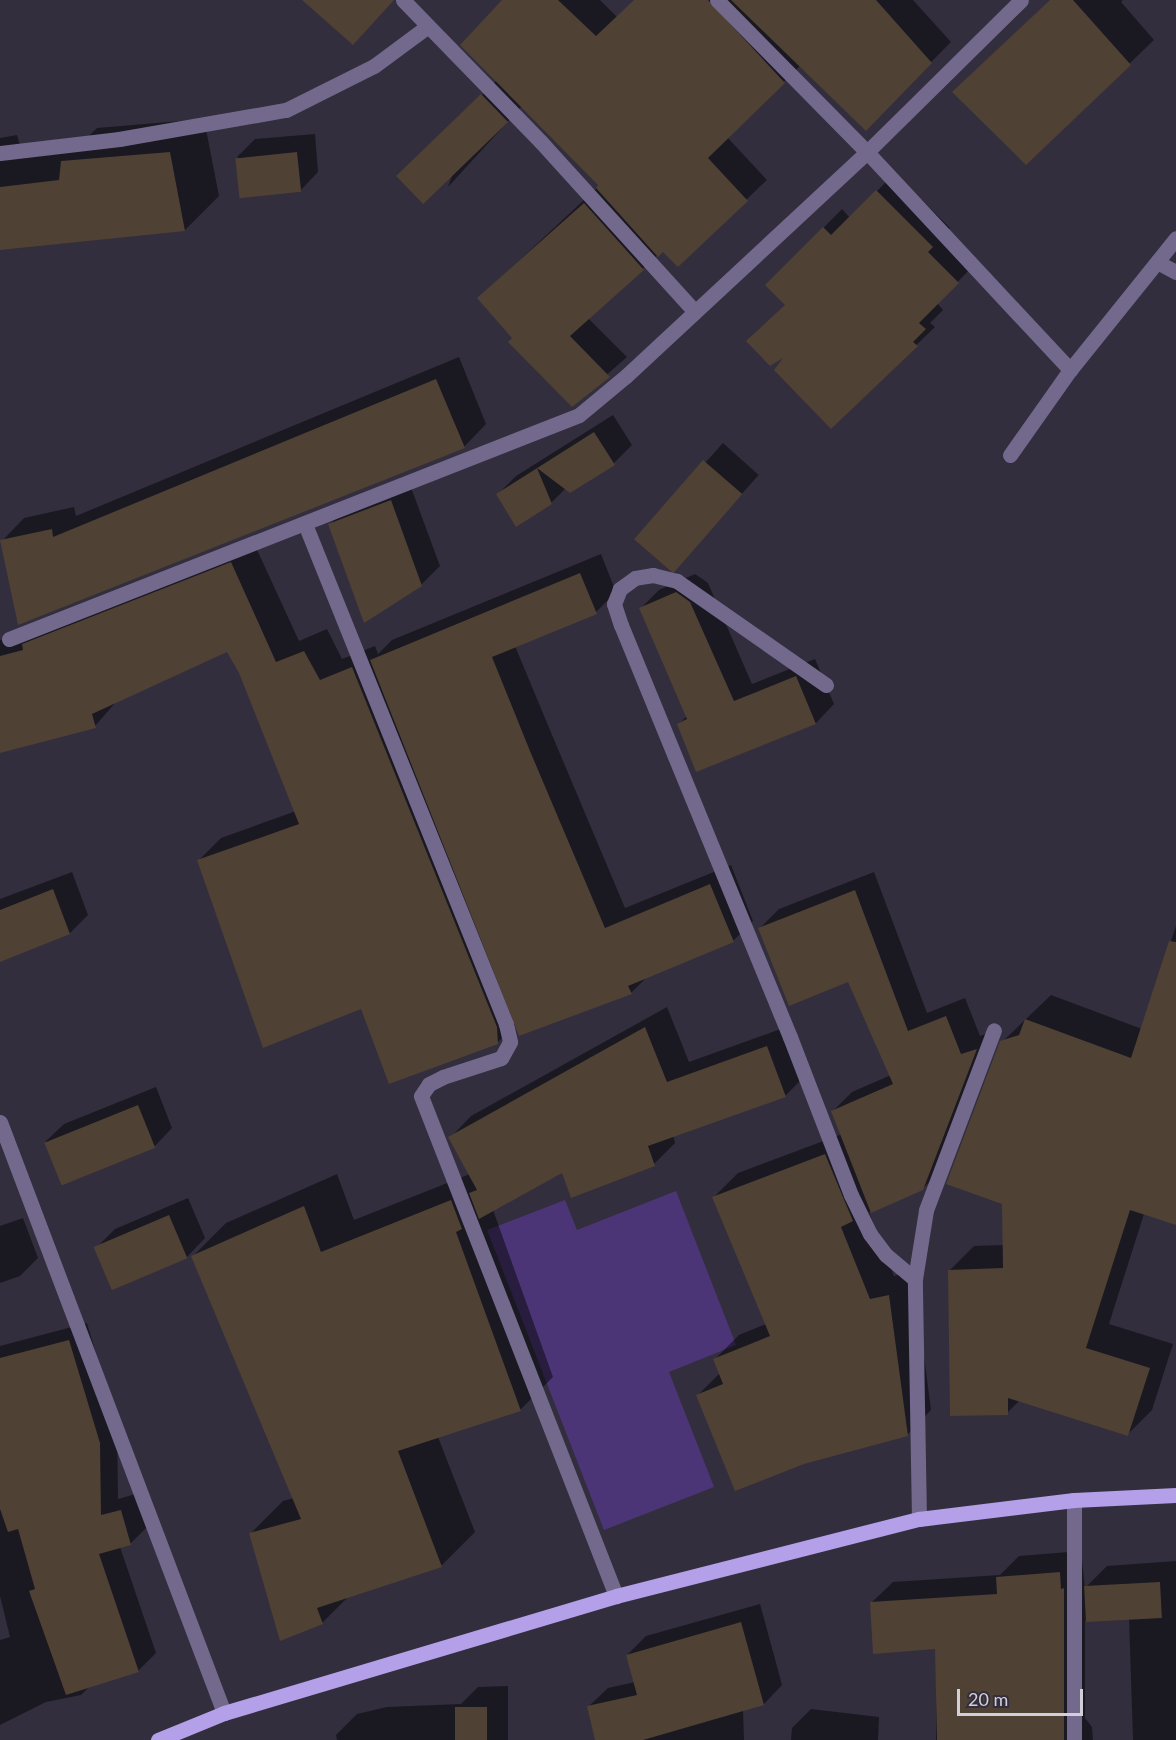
<!DOCTYPE html>
<style>
body{margin:0}
#map{position:relative;width:1176px;height:1740px;overflow:hidden;background:#322e3d;font-family:Lato,sans-serif}
div>[style]{position:absolute}
.green>*{inset:0;background:#4c3577}
.shadow>*{inset:0;background:#0007;transform-origin:0 0}
.building>*{inset:0;background:#4f4134;transform-origin:0 0}
.minor>*{height:15px;margin:-7.5px;padding:0 7.5px;transform-origin:7.5px;border-radius:7.5px;background:#73698d}
.major>*{height:15px;margin:-7.5px;padding:0 7.5px;transform-origin:7.5px;border-radius:7.5px;background:#b49fe9}
span{translate:-50% -50%;white-space:nowrap;text-align:center;line-height:1.15;-webkit-text-stroke:4.5px #322e3d;paint-order:stroke}
.scale{position:absolute;left:957px;top:1689px;width:126px;height:27px;box-sizing:border-box;border:3px solid #d2cfd9;border-top:0;padding-left:8px;font-size:18px;line-height:21px;white-space:nowrap;color:#d2cfd9;-webkit-text-stroke:4px #322e3d;paint-order:stroke}
</style>
<div id="map">
<div class="green">
<i style="clip-path:polygon(676px 1191px,736px 1345px,669px 1372px,714px 1487px,604px 1530px,487px 1230px,565px 1200px,577px 1230px)"></i>
</div>
<div class="shadow">
<i style="clip-path:polygon(504px 0,600px 0,617px 17px,635px 0,913px 0,951px 42px,866px 128px,801px 65px,727px 137px,767px 180px,678px 265px,663px 250px,588px 318px,627px 357px,572px 405px,479px 298px,600px 185px,522px 106px,448px 187px,482px 95px,497px 80px)"></i>
<i style="clip-path:polygon(1050px 0,1123px 0,1121px 2px,1154px 40px,1026px 163px)"></i>
<i style="clip-path:polygon(204px 119px,219px 196px,185px 230px,0 249px,0 138px,17px 135px,23px 155px,76px 149px,97px 128px)"></i>
<i style="clip-path:polygon(315px 134px,318px 172px,300px 191px,237px 157px,255px 139px)"></i>
<i style="clip-path:polygon(895px 173px,950px 228px,945px 233px,976px 263px,937px 303px,943px 310px,930px 323px,935px 327px,831px 427px,789px 353px,786px 304px,767px 285px,842px 209px,850px 218px)"></i>
<i style="clip-path:polygon(459px 357px,486px 424px,464px 447px,19px 623px,2px 541px,24px 518px,74px 507px,76px 516px)"></i>
<i style="clip-path:polygon(613px 415px,632px 445px,614px 463px,566px 488px,551px 503px,498px 494px,516px 476px)"></i>
<i style="left:723px;top:443px;width:48px;height:129px;rotate:42deg"></i>
<i style="clip-path:polygon(409px 482px,440px 566px,421px 585px,330px 524px,348px 506px)"></i>
<i style="clip-path:polygon(253px 541px,299px 641px,327px 629px,342px 659px,375px 646px,378px 654px,392px 640px,601px 554px,616px 592px,596px 612px,515px 646px,550px 730px,625px 908px,731px 865px,753px 921px,733px 941px,648px 976px,631px 993px,516px 1024px,497px 1043px,198px 861px,221px 838px,296px 811px,241px 672px,228px 650px,117px 701px,95px 726px,0 752px,0 640px,38px 630px)"></i>
<i style="clip-path:polygon(695px 574px,708px 583px,752px 684px,815px 659px,834px 704px,816px 723px,697px 770px,679px 724px,687px 716px,641px 608px,659px 590px)"></i>
<i style="clip-path:polygon(72px 872px,88px 915px,70px 933px,0 960px,0 899px)"></i>
<i style="clip-path:polygon(874px 872px,927px 1013px,965px 998px,980px 1036px,994px 1031px,942px 1170px,922px 1189px,869px 1212px,894px 1276px,913px 1271px,931px 1410px,907px 1435px,698px 1395px,720px 1373px,715px 1359px,739px 1335px,766px 1324px,713px 1198px,738px 1173px,842px 1134px,833px 1111px,852px 1092px,891px 1075px,849px 980px,760px 928px,779px 909px)"></i>
<i style="clip-path:polygon(1176px 926px,1176px 1224px,1144px 1214px,1109px 1324px,1173px 1344px,1152px 1410px,1128px 1434px,1020px 1400px,1007px 1413px,950px 1270px,974px 1246px,1004px 1245px,1002px 1042px,1051px 995px,1142px 1029px)"></i>
<i style="clip-path:polygon(667px 1007px,689px 1062px,789px 1026px,806px 1075px,785px 1096px,673px 1135px,675px 1143px,654px 1164px,563px 1171px,493px 1210px,553px 1377px,520px 1410px,438px 1437px,475px 1532px,442px 1565px,349px 1596px,322px 1623px,250px 1534px,283px 1501px,294px 1498px,193px 1256px,226px 1223px,337px 1174px,354px 1220px,470px 1174px,450px 1138px,471px 1116px)"></i>
<i style="clip-path:polygon(156px 1087px,172px 1128px,154px 1147px,45px 1142px,64px 1124px)"></i>
<i style="clip-path:polygon(188px 1198px,205px 1238px,187px 1257px,113px 1288px,96px 1248px,115px 1229px)"></i>
<i style="clip-path:polygon(23px 1218px,38px 1258px,20px 1276px,0 1283px,0 1226px)"></i>
<i style="clip-path:polygon(87px 1323px,117px 1425px,118px 1499px,139px 1493px,148px 1526px,130px 1544px,120px 1547px,156px 1653px,138px 1671px,90px 1686px,81px 1695px,46px 1702px,0 1725px,0 1640px,10px 1637px,0 1596px,0 1346px)"></i>
<i style="clip-path:polygon(1081px 1551px,1085px 1588px,1107px 1566px,1176px 1561px,1176px 1740px,1133px 1740px,1129px 1618px,1085px 1621px,1085px 1718px,1092px 1727px,1093px 1740px,936px 1740px,937px 1648px,871px 1603px,893px 1582px,1000px 1575px,1019px 1556px)"></i>
<i style="clip-path:polygon(760px 1604px,782px 1685px,764px 1704px,743px 1710px,744px 1740px,596px 1740px,589px 1706px,608px 1688px,635px 1682px,627px 1655px,646px 1636px)"></i>
<i style="clip-path:polygon(508px 1686px,508px 1740px,337px 1740px,336px 1735px,357px 1714px,387px 1707px,461px 1704px,478px 1687px)"></i>
<i style="clip-path:polygon(811px 1709px,879px 1717px,878px 1740px,791px 1740px,792px 1728px)"></i>
</div>
<div class="building">
<i style="clip-path:polygon(302px 0,394px 0,353px 45px)"></i>
<i style="clip-path:polygon(502px 0,558px 0,596px 36px,634px 0,708px 0,785px 83px,708px 158px,748px 201px,678px 267px,663px 252px,658px 257px,596px 188px,598px 185px,460px 45px)"></i>
<i style="clip-path:polygon(731px 0,876px 0,932px 63px,866px 131px)"></i>
<i style="clip-path:polygon(1050px 0,1073px 0,1131px 65px,1026px 165px,952px 92px)"></i>
<i style="left:481px;top:94px;width:39px;height:118px;rotate:46deg"></i>
<i style="clip-path:polygon(170px 152px,185px 231px,0 250px,0 187px,59px 180px,61px 161px)"></i>
<i style="left:297px;top:152px;width:40px;height:62px;rotate:84deg"></i>
<i style="clip-path:polygon(876px 190px,933px 247px,928px 252px,959px 283px,919px 323px,926px 329px,913px 342px,918px 346px,831px 429px,774px 370px,783px 358px,770px 366px,746px 341px,785px 305px,765px 285px,823px 227px,831px 235px)"></i>
<i style="clip-path:polygon(584px 203px,644px 270px,570px 336px,610px 377px,572px 407px,508px 342px,512px 338px,477px 298px)"></i>
<i style="clip-path:polygon(436px 379px,465px 448px,18px 625px,0 540px,52px 529px,53px 537px)"></i>
<i style="clip-path:polygon(594px 432px,615px 465px,570px 493px,537px 468px,552px 504px,516px 527px,496px 494px)"></i>
<i style="left:703px;top:460px;width:52px;height:105px;rotate:41deg"></i>
<i style="clip-path:polygon(391px 500px,422px 586px,364px 623px,328px 524px)"></i>
<i style="clip-path:polygon(231px 562px,276px 662px,304px 651px,320px 680px,352px 667px,497px 1027px,498px 1044px,389px 1084px,361px 1009px,263px 1048px,197px 860px,299px 824px,239px 673px,227px 652px,92px 714px,96px 728px,0 753px,0 656px,23px 650px,22px 644px)"></i>
<i style="clip-path:polygon(580px 573px,597px 614px,492px 657px,530px 751px,605px 928px,710px 884px,734px 942px,628px 986px,632px 994px,519px 1036px,370px 660px)"></i>
<i style="clip-path:polygon(676px 592px,690px 602px,734px 701px,796px 676px,816px 724px,696px 772px,677px 724px,687px 719px,639px 608px)"></i>
<i style="clip-path:polygon(53px 889px,70px 934px,0 962px,0 910px)"></i>
<i style="clip-path:polygon(855px 890px,908px 1031px,946px 1016px,961px 1054px,977px 1049px,923px 1190px,871px 1213px,831px 1111px,893px 1084px,848px 982px,789px 1006px,758px 928px)"></i>
<i style="clip-path:polygon(1169px 941px,1176px 942px,1176px 1225px,1130px 1210px,1086px 1348px,1150px 1368px,1128px 1436px,1008px 1398px,1008px 1415px,950px 1416px,948px 1270px,1003px 1268px,1002px 1204px,946px 1184px,1000px 1041px,1019px 1035px,1025px 1019px,1131px 1058px)"></i>
<i style="clip-path:polygon(645px 1027px,667px 1082px,767px 1046px,786px 1097px,648px 1146px,655px 1166px,571px 1198px,562px 1173px,479px 1219px,469px 1193px,477px 1190px,448px 1137px)"></i>
<i style="left:138px;top:1105px;width:46px;height:101px;rotate:68deg"></i>
<i style="clip-path:polygon(825px 1154px,853px 1221px,841px 1227px,870px 1299px,889px 1295px,908px 1436px,804px 1464px,735px 1491px,696px 1395px,723px 1384px,713px 1359px,770px 1336px,712px 1197px)"></i>
<i style="clip-path:polygon(451px 1200px,462px 1229px,456px 1232px,521px 1411px,398px 1451px,442px 1567px,317px 1608px,323px 1624px,280px 1641px,249px 1533px,301px 1519px,191px 1256px,304px 1206px,321px 1252px)"></i>
<i style="left:169px;top:1215px;width:47px;height:82px;rotate:67deg"></i>
<i style="clip-path:polygon(69px 1340px,100px 1443px,101px 1515px,121px 1510px,131px 1545px,99px 1554px,139px 1672px,66px 1695px,29px 1591px,35px 1589px,18px 1529px,8px 1532px,0 1509px,0 1358px)"></i>
<i style="clip-path:polygon(1060px 1572px,1061px 1589px,1064px 1588px,1064px 1740px,937px 1740px,935px 1649px,873px 1654px,870px 1602px,997px 1594px,996px 1577px)"></i>
<i style="left:1160px;top:1582px;width:36px;height:76px;rotate:87deg"></i>
<i style="clip-path:polygon(741px 1622px,764px 1705px,643px 1740px,595px 1740px,587px 1706px,637px 1695px,626px 1655px)"></i>
<i style="left:455px;top:1707px;width:32px;height:33px"></i>
</div>
<div class="minor">
<i style="left:403px;top:0;width:198px;rotate:45.8deg"></i>
<i style="left:541px;top:142px;width:229px;rotate:47.8deg"></i>
<i style="left:717px;top:0;width:214px;rotate:45.4deg"></i>
<i style="left:867px;top:152px;width:298px;rotate:47deg"></i>
<i style="left:0;top:153px;width:120px;rotate:-6.7deg"></i>
<i style="left:119px;top:139px;width:169px;rotate:-9.9deg"></i>
<i style="left:286px;top:110px;width:98px;rotate:-26.6deg"></i>
<i style="left:374px;top:66px;width:67px;rotate:-36.5deg"></i>
<i style="left:1157px;top:262px;width:21px;rotate:28deg"></i>
<i style="left:1010px;top:455px;width:104px;rotate:-54.8deg"></i>
<i style="left:1070px;top:370px;width:169px;rotate:-51.2deg"></i>
<i style="left:305px;top:524px;width:539px;rotate:68.1deg"></i>
<i style="left:506px;top:1024px;width:18px;rotate:77deg"></i>
<i style="left:510px;top:1042px;width:18px;rotate:119deg"></i>
<i style="left:501px;top:1058px;width:61px;rotate:161.9deg"></i>
<i style="left:443px;top:1077px;width:16px;rotate:153deg"></i>
<i style="left:429px;top:1084px;width:14px;rotate:124deg"></i>
<i style="left:421px;top:1096px;width:537px;rotate:68.69deg"></i>
<i style="left:9px;top:639px;width:612px;rotate:-21.45deg"></i>
<i style="left:579px;top:415px;width:61px;rotate:-39.7deg"></i>
<i style="left:626px;top:376px;width:329px;rotate:-42.9deg"></i>
<i style="left:867px;top:152px;width:216px;rotate:-44.6deg"></i>
<i style="left:826px;top:685px;width:182px;rotate:-145.1deg"></i>
<i style="left:677px;top:581px;width:25px;rotate:-166deg"></i>
<i style="left:653px;top:575px;width:18px;rotate:171deg"></i>
<i style="left:635px;top:578px;width:19px;rotate:144deg"></i>
<i style="left:620px;top:589px;width:16px;rotate:112deg"></i>
<i style="left:614px;top:604px;width:22px;rotate:72deg"></i>
<i style="left:621px;top:625px;width:445px;rotate:67.7deg"></i>
<i style="left:790px;top:1037px;width:169px;rotate:68.9deg"></i>
<i style="left:851px;top:1195px;width:43px;rotate:64deg"></i>
<i style="left:870px;top:1234px;width:26px;rotate:53deg"></i>
<i style="left:886px;top:1255px;width:38px;rotate:40deg"></i>
<i style="left:0;top:1122px;width:632px;rotate:69.24deg"></i>
<i style="left:919px;top:1519px;width:240px;rotate:-91deg"></i>
<i style="left:915px;top:1279px;width:70px;rotate:-80.9deg"></i>
<i style="left:926px;top:1210px;width:192px;rotate:-69.3deg"></i>
<i style="left:1074px;top:1740px;width:240px;rotate:-90deg"></i>
</div>
<div class="major">
<i style="left:158px;top:1740px;width:71px;rotate:-22.2deg"></i>
<i style="left:224px;top:1713px;width:409px;rotate:-16.6deg"></i>
<i style="left:616px;top:1596px;width:313px;rotate:-14.3deg"></i>
<i style="left:919px;top:1519px;width:156px;rotate:-7deg"></i>
<i style="left:1074px;top:1500px;width:102px;rotate:-2.8deg"></i>
</div>
<div class="scale">20 m</div>
</div>
